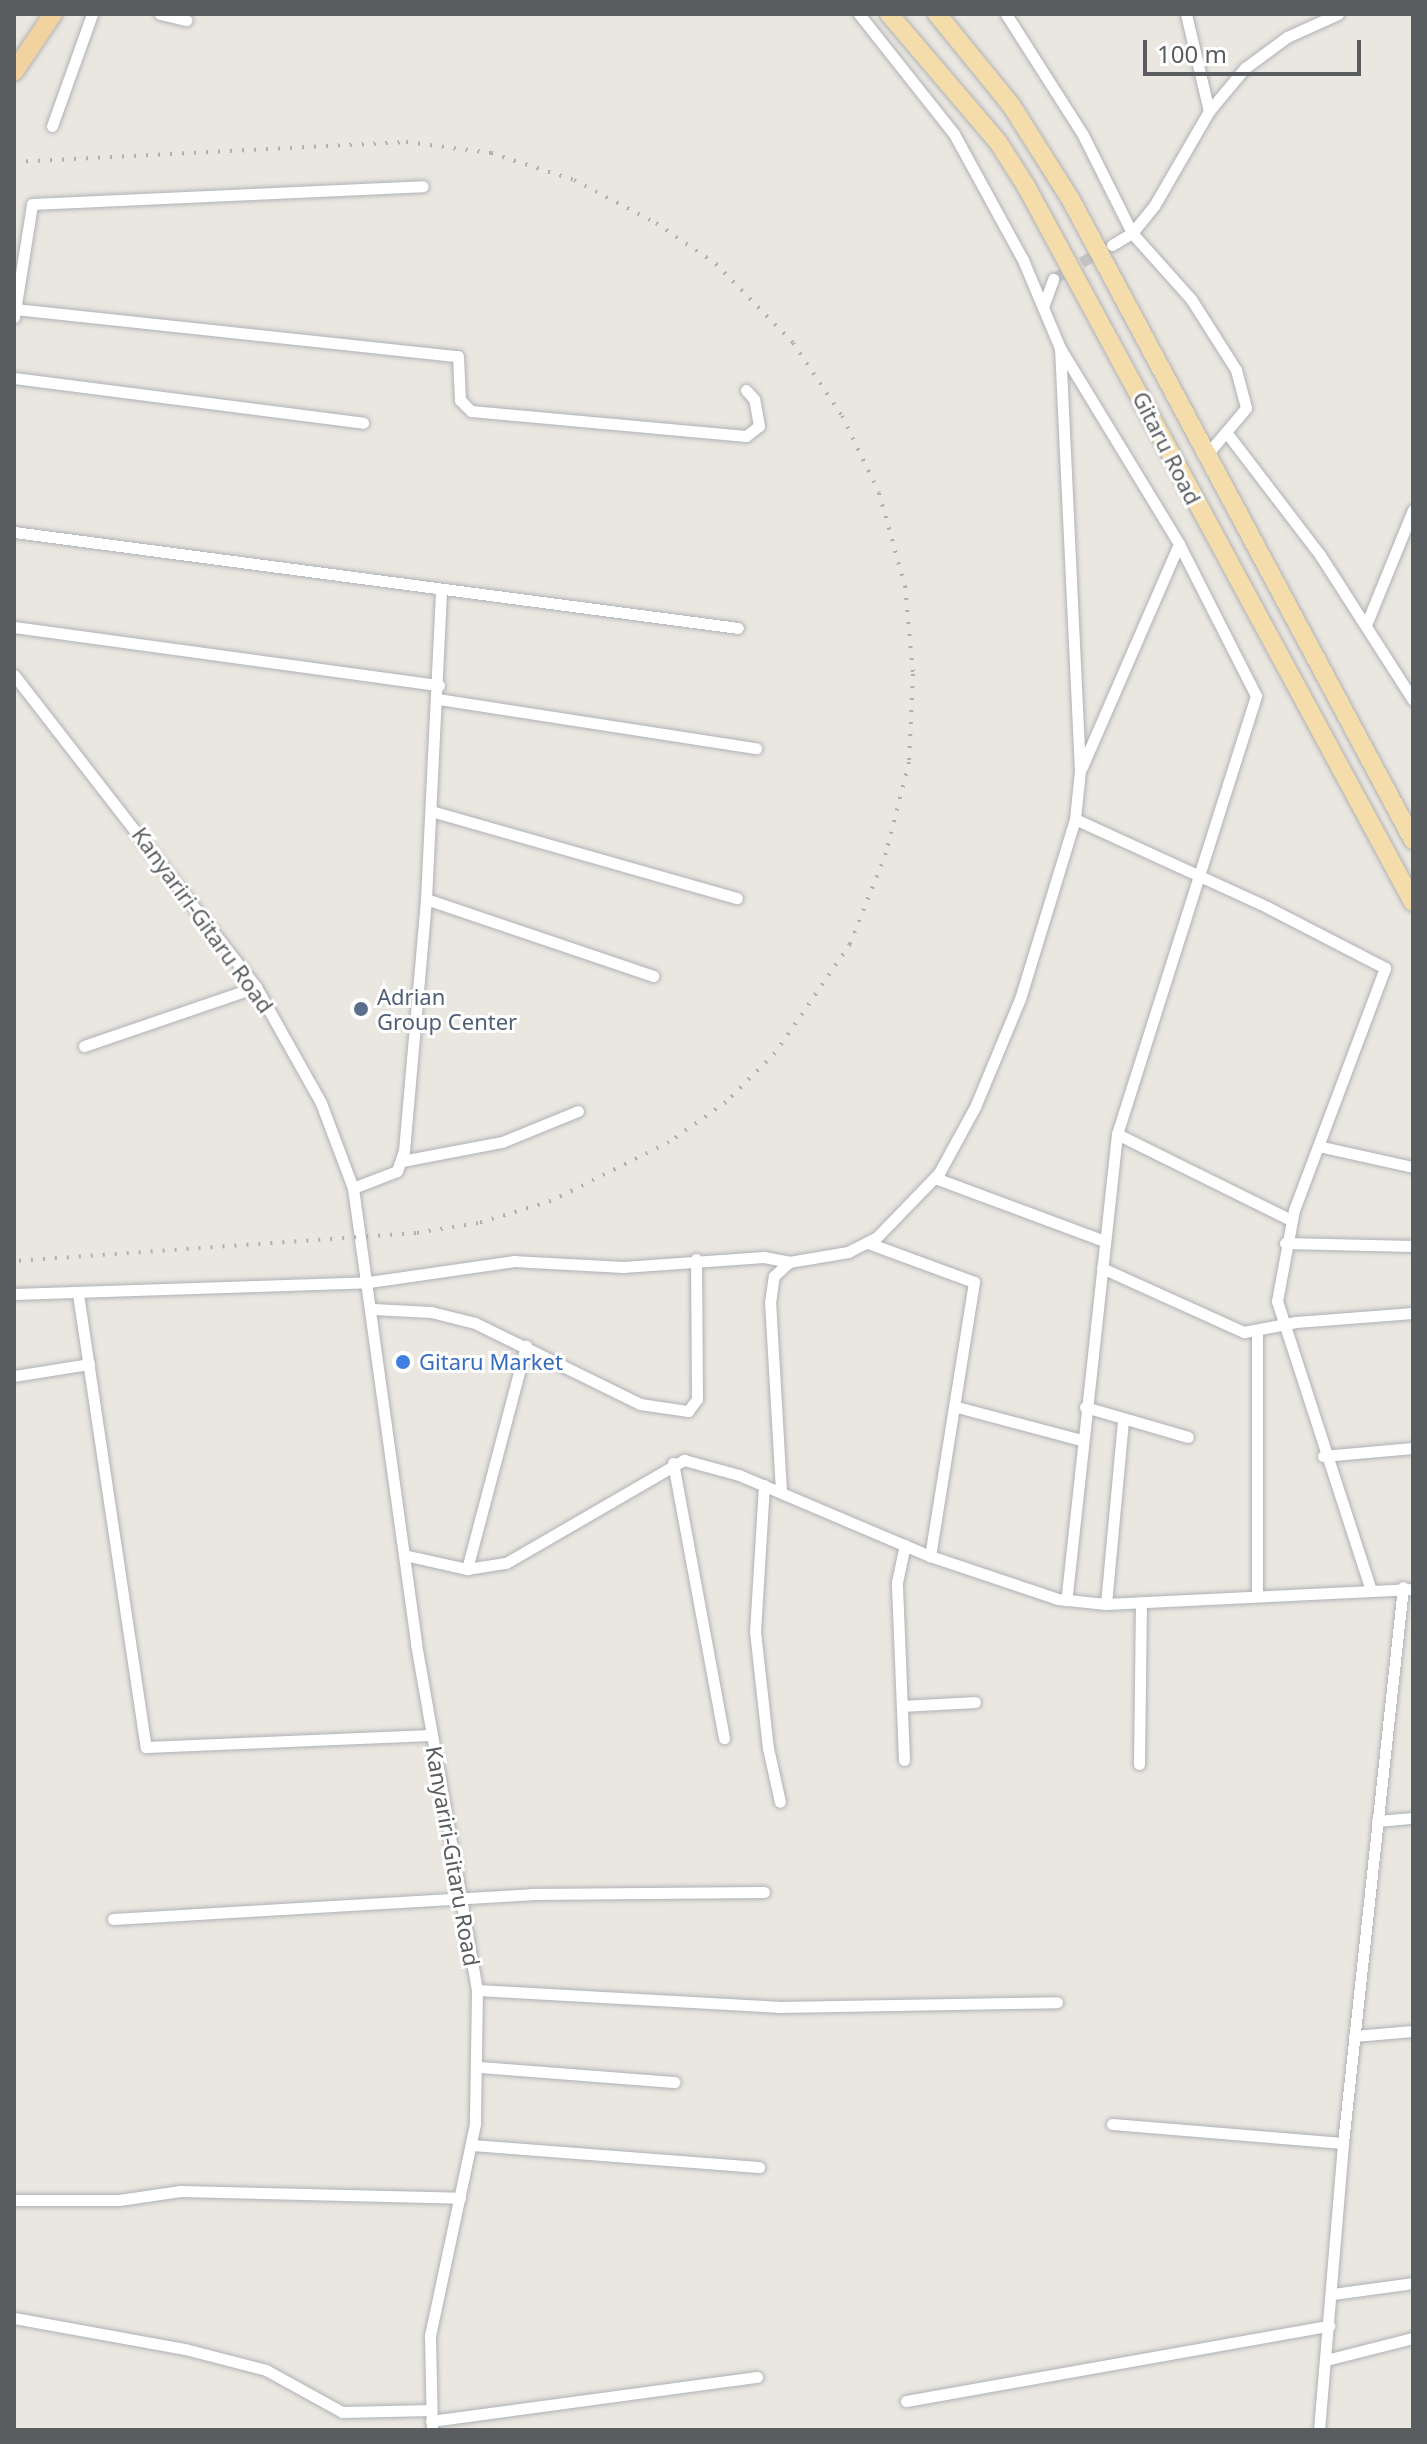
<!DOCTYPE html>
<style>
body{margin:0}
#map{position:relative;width:1427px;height:2444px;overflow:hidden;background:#eae6e0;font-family:"Noto Sans",sans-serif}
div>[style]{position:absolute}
.minor-tunnel>*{height:11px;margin-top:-5.5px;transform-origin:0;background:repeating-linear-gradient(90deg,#c6c4c0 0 11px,transparent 0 16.5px)}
.roads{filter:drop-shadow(0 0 2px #aeb2b5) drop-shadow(0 0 2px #aeb2b5)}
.minor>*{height:11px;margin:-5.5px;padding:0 5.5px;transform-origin:5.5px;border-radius:5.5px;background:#fff}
.primary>*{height:18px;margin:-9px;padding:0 9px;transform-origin:9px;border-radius:9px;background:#f5dcab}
.trunk>*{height:18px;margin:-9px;padding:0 9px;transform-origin:9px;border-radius:9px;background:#f2d29e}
.rail>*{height:4px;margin-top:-2px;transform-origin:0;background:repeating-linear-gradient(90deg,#afb0b0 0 2px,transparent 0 12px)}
.dots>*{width:22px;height:22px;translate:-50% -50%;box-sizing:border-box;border:4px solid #fff;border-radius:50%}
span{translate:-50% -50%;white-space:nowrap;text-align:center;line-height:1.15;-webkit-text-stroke:6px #fff;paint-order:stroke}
.street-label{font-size:22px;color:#595d60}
.service-label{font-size:22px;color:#4e5e75}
.left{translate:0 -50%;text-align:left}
.shop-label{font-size:22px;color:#366cbe}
.frame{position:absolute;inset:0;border:16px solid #595d60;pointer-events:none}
.scale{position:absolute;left:1143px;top:40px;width:218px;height:36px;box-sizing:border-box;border:4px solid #595d60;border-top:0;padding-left:10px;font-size:24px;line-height:28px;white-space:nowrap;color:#595d60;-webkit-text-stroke:6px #fff;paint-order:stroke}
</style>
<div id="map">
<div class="minor-tunnel">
<i style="left:1053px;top:279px;width:56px;rotate:-30.3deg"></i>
</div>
<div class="roads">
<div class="minor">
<i style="left:160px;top:14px;width:27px;rotate:13deg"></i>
<i style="left:859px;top:14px;width:153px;rotate:51.6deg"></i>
<i style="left:954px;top:134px;width:144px;rotate:61.3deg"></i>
<i style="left:1023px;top:260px;width:95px;rotate:67.2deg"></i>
<i style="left:1060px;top:348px;width:229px;rotate:58.7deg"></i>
<i style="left:1179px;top:544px;width:170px;rotate:63.1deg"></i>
<i style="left:1256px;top:696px;width:460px;rotate:107.6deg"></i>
<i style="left:1117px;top:1134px;width:469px;rotate:96.2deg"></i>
<i style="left:1006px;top:14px;width:143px;rotate:57.5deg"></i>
<i style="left:1083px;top:135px;width:110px;rotate:63.4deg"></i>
<i style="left:1132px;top:233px;width:89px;rotate:48.2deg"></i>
<i style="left:1191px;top:299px;width:84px;rotate:57.6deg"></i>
<i style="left:1236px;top:370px;width:39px;rotate:75deg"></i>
<i style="left:1246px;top:408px;width:57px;rotate:130.1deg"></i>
<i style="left:1186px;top:14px;width:100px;rotate:76.7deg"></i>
<i style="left:52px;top:126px;width:119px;rotate:-70.3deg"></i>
<i style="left:1112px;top:245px;width:23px;rotate:-31deg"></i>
<i style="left:1132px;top:233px;width:35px;rotate:-51deg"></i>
<i style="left:1154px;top:206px;width:110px;rotate:-59.9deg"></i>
<i style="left:1209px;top:111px;width:56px;rotate:-50.1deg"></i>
<i style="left:1245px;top:68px;width:52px;rotate:-36.4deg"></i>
<i style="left:1287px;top:37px;width:56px;rotate:-24.3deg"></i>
<i style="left:1043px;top:307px;width:30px;rotate:-70deg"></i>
<i style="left:15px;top:309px;width:445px;rotate:6.1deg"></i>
<i style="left:458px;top:356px;width:44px;rotate:87.4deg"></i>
<i style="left:460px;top:400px;width:16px;rotate:45deg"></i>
<i style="left:471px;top:411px;width:276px;rotate:5.2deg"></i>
<i style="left:746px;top:436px;width:16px;rotate:-38deg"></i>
<i style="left:759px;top:426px;width:27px;rotate:-100deg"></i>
<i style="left:754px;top:399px;width:12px;rotate:-132deg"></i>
<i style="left:14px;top:317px;width:114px;rotate:-80.9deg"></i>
<i style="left:32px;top:204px;width:391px;rotate:-2.6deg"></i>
<i style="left:14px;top:378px;width:352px;rotate:7.3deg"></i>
<i style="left:1226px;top:432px;width:155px;rotate:52.6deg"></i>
<i style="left:1320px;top:555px;width:172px;rotate:57.3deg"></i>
<i style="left:14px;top:532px;width:730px;rotate:7.55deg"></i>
<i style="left:1366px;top:625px;width:124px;rotate:-67.8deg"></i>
<i style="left:14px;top:627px;width:429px;rotate:7.8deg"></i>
<i style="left:14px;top:675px;width:395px;rotate:52.2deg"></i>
<i style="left:256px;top:987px;width:133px;rotate:60.7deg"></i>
<i style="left:321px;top:1103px;width:91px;rotate:69.4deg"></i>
<i style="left:353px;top:1188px;width:460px;rotate:82.1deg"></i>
<i style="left:416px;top:1644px;width:351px;rotate:80deg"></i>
<i style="left:477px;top:1990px;width:134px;rotate:90.9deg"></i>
<i style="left:475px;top:2124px;width:217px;rotate:102deg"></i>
<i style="left:430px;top:2336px;width:94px;rotate:88.8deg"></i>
<i style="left:438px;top:699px;width:322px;rotate:8.8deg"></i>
<i style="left:1082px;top:767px;width:243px;rotate:-66.5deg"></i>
<i style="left:431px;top:811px;width:318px;rotate:15.9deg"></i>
<i style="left:1075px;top:819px;width:211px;rotate:24.6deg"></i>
<i style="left:1267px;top:907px;width:133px;rotate:27.3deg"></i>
<i style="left:1385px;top:968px;width:259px;rotate:110.6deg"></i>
<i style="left:1294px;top:1210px;width:93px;rotate:100.6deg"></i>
<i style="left:1277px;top:1301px;width:302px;rotate:72deg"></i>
<i style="left:426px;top:899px;width:240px;rotate:18.7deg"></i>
<i style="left:84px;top:1046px;width:182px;rotate:-18.9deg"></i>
<i style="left:1117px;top:1134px;width:194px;rotate:26.3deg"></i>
<i style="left:1318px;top:1146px;width:97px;rotate:12.5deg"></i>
<i style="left:402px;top:1161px;width:102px;rotate:-10.8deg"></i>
<i style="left:502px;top:1142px;width:82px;rotate:-22.2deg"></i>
<i style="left:935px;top:1178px;width:180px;rotate:20.4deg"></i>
<i style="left:353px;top:1188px;width:47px;rotate:-21.1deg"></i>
<i style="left:397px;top:1171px;width:21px;rotate:-71deg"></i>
<i style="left:404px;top:1151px;width:253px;rotate:-85deg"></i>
<i style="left:426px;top:899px;width:310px;rotate:-87.2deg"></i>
<i style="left:868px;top:1243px;width:113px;rotate:20.2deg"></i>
<i style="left:974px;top:1282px;width:278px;rotate:99.1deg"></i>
<i style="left:1285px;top:1243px;width:128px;rotate:1.3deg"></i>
<i style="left:1102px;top:1268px;width:156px;rotate:24.3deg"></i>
<i style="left:1244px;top:1332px;width:53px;rotate:-10.9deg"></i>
<i style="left:1296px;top:1322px;width:117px;rotate:-4.4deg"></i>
<i style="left:14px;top:1294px;width:355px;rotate:-1.9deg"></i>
<i style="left:369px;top:1282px;width:147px;rotate:-8.2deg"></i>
<i style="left:514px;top:1261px;width:109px;rotate:3.2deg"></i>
<i style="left:623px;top:1267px;width:141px;rotate:-4.1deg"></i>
<i style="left:764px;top:1257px;width:25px;rotate:11deg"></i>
<i style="left:78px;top:1294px;width:458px;rotate:81.5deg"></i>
<i style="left:146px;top:1747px;width:285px;rotate:-2.4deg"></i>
<i style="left:373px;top:1309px;width:58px;rotate:3deg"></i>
<i style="left:431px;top:1312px;width:45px;rotate:14deg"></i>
<i style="left:475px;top:1323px;width:184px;rotate:26.1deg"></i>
<i style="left:640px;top:1404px;width:49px;rotate:8.3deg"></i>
<i style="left:688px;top:1411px;width:15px;rotate:-53deg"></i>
<i style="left:697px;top:1399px;width:140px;rotate:-90.4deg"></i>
<i style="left:14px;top:1376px;width:76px;rotate:-9.1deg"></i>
<i style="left:957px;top:1407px;width:128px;rotate:14.9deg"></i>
<i style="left:1085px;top:1407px;width:107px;rotate:16.2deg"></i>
<i style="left:1323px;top:1456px;width:90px;rotate:-5.1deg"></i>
<i style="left:673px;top:1463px;width:280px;rotate:79.5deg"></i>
<i style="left:764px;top:1485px;width:146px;rotate:93.5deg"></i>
<i style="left:755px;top:1631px;width:118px;rotate:83.7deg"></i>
<i style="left:768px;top:1748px;width:55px;rotate:77.5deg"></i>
<i style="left:781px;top:1491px;width:188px;rotate:-93.3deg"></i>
<i style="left:770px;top:1303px;width:27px;rotate:-82deg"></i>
<i style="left:774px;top:1276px;width:21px;rotate:-43deg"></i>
<i style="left:789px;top:1262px;width:60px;rotate:-9.6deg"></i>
<i style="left:848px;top:1252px;width:31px;rotate:-27deg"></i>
<i style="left:876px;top:1238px;width:91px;rotate:-45.9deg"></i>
<i style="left:939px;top:1173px;width:75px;rotate:-61.4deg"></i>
<i style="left:975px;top:1107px;width:117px;rotate:-67.4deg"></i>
<i style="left:1020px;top:999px;width:188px;rotate:-73deg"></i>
<i style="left:1075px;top:819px;width:48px;rotate:-84.1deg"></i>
<i style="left:1080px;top:771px;width:423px;rotate:-92.7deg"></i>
<i style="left:404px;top:1555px;width:65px;rotate:12.5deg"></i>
<i style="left:467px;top:1569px;width:39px;rotate:-9deg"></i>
<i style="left:506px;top:1563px;width:206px;rotate:-30.1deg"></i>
<i style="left:684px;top:1460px;width:57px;rotate:15.3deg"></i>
<i style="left:739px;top:1475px;width:207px;rotate:23deg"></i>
<i style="left:930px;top:1556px;width:135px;rotate:18.6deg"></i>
<i style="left:1058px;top:1599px;width:48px;rotate:5.9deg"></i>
<i style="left:1106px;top:1604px;width:307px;rotate:-2.8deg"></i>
<i style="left:467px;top:1569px;width:231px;rotate:-75.2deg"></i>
<i style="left:1257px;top:1595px;width:263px;rotate:-90deg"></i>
<i style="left:1106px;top:1604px;width:186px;rotate:-84.7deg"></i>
<i style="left:902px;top:1706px;width:73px;rotate:-3.1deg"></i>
<i style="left:904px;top:1760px;width:178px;rotate:-92.3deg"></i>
<i style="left:897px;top:1582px;width:38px;rotate:-78deg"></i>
<i style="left:1139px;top:1764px;width:162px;rotate:-89.3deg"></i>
<i style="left:1377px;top:1821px;width:36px;rotate:-5deg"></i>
<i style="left:113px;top:1919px;width:419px;rotate:-3.4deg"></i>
<i style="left:531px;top:1894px;width:233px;rotate:-0.5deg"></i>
<i style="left:477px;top:1990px;width:301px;rotate:3.2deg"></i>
<i style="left:778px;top:2007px;width:279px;rotate:-1deg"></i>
<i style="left:1354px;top:2036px;width:59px;rotate:-4.8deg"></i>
<i style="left:479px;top:2067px;width:196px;rotate:4.4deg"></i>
<i style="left:1112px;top:2124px;width:232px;rotate:4.7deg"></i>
<i style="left:471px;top:2145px;width:289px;rotate:4.4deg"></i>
<i style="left:14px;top:2200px;width:105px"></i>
<i style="left:119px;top:2200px;width:62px;rotate:-8.4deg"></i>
<i style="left:180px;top:2191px;width:280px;rotate:1.4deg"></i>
<i style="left:1333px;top:2294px;width:81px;rotate:-7.8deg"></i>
<i style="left:14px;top:2318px;width:174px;rotate:10.3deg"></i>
<i style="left:185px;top:2349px;width:84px;rotate:14.5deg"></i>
<i style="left:266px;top:2370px;width:87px;rotate:28.9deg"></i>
<i style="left:342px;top:2412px;width:89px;rotate:-1.3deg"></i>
<i style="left:1326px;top:2360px;width:90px;rotate:-14.2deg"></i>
<i style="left:906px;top:2401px;width:430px;rotate:-10.1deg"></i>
<i style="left:431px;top:2421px;width:329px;rotate:-7.7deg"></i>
<i style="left:1319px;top:2430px;width:288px;rotate:-85.2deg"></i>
<i style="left:1343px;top:2143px;width:559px;rotate:-83.84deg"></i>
</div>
<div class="primary">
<i style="left:889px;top:14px;width:168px;rotate:49.6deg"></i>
<i style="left:998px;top:142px;width:52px;rotate:57.5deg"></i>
<i style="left:1026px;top:186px;width:814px;rotate:61.61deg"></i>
<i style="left:937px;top:14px;width:117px;rotate:50.9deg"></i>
<i style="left:1011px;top:105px;width:112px;rotate:57.7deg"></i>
<i style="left:1071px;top:200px;width:726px;rotate:61.88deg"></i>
</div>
<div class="trunk">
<i style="left:14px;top:72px;width:70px;rotate:-56.1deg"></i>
</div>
</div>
<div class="rail">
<i style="left:14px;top:162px;width:393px;rotate:-2.9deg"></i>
<i style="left:406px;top:142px;width:86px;rotate:7.4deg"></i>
<i style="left:491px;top:153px;width:87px;rotate:18deg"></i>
<i style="left:574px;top:180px;width:93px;rotate:27.7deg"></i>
<i style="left:656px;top:223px;width:73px;rotate:34.3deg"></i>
<i style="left:716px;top:264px;width:110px;rotate:45.7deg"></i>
<i style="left:793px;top:343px;width:88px;rotate:56.1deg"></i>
<i style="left:842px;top:416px;width:85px;rotate:64.3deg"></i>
<i style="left:879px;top:493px;width:97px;rotate:74.4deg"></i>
<i style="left:905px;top:586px;width:88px;rotate:84.8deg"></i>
<i style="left:913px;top:674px;width:88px;rotate:92.6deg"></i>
<i style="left:909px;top:762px;width:94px;rotate:104.2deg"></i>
<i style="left:886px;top:853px;width:98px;rotate:111.6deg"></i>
<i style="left:850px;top:944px;width:132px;rotate:124.5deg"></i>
<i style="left:775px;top:1053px;width:69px;rotate:135deg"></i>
<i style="left:726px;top:1102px;width:70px;rotate:144.9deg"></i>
<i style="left:669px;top:1142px;width:132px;rotate:153.4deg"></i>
<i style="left:551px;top:1201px;width:76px;rotate:163.2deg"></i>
<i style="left:478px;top:1223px;width:63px;rotate:170.8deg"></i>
<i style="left:416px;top:1233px;width:403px;rotate:176deg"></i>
</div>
<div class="dots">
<i style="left:361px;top:1009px;background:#5c6f8a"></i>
<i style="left:403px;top:1362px;background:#3f7fe0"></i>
</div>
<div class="street-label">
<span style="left:1167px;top:448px;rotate:63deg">Gitaru Road</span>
<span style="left:203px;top:920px;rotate:54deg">Kanyariri-Gitaru Road</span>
<span style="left:453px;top:1856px;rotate:80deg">Kanyariri-Gitaru Road</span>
</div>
<div class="service-label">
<span class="left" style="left:377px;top:1009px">Adrian<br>Group Center</span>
</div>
<div class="shop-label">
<span class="left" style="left:419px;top:1362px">Gitaru Market</span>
</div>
<div class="frame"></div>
<div class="scale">100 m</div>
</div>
